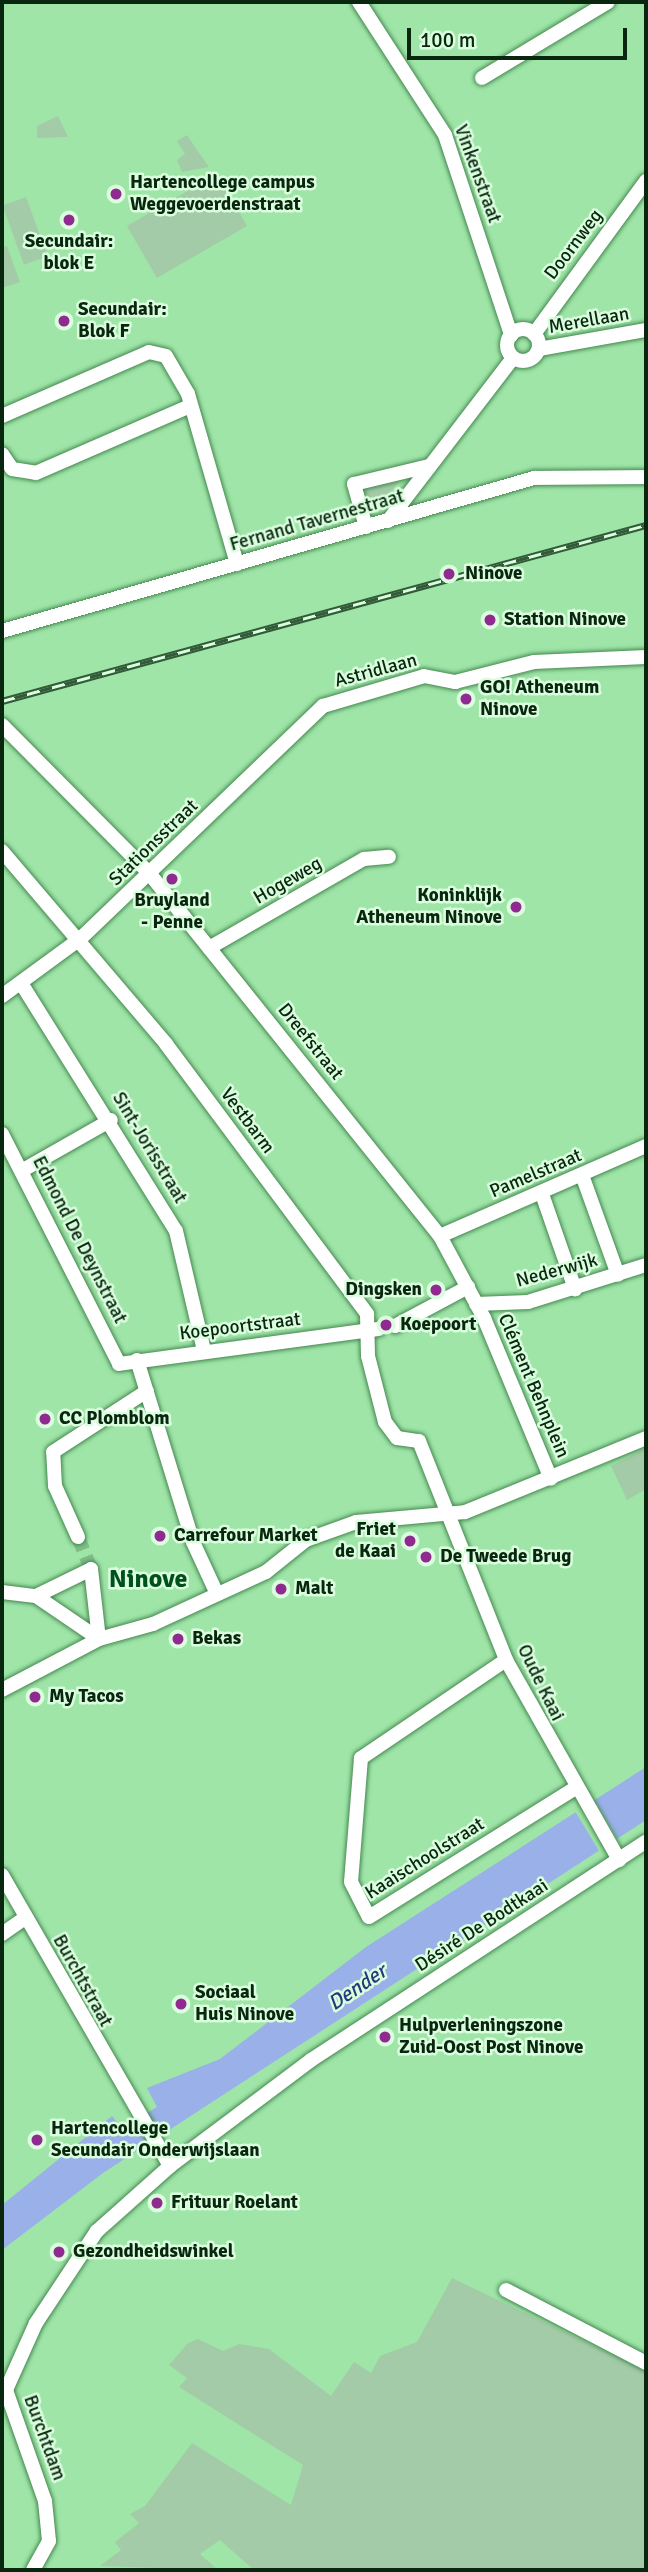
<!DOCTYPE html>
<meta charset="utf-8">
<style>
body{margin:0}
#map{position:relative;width:648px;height:2572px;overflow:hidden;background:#9fe5a8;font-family:Signika,sans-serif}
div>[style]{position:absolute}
.green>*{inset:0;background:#a3cba7;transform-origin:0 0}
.water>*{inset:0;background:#9ab0e8}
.pier>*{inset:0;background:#9fe5a8;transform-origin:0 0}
.minor-tunnel>*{height:14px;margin-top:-7px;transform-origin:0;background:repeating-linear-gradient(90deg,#81bf89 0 14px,transparent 0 21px)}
.roads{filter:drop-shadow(0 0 2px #458850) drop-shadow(0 0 2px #458850)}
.minor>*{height:14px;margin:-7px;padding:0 7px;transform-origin:7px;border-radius:7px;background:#fff}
.minor>.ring{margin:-7px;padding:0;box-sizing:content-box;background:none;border:14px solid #fff;border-radius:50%}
.rail>*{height:7px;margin-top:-3.5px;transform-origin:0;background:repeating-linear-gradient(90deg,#dafdde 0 13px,#325a39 0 26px);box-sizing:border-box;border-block:2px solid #325a39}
.dots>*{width:19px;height:19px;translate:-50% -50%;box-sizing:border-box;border:4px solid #dafdde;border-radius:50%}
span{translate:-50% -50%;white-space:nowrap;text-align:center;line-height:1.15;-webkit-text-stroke:5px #dafdde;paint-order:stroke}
.street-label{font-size:19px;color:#09260f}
.poi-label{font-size:19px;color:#09260f;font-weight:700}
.left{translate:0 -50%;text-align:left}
.right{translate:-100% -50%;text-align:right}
.water-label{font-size:21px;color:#25397b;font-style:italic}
.district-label{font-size:26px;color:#00501b;font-weight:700}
.frame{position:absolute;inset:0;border:4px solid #09260f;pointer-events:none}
.scale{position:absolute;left:407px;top:28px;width:220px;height:32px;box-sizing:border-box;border:4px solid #09260f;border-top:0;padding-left:9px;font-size:21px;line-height:24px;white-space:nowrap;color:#09260f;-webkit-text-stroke:5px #dafdde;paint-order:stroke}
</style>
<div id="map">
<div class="green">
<i style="clip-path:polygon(58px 116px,68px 137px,37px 138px,37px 126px)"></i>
<i style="clip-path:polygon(187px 135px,197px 150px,209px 167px,182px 172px,177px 160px,185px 154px,177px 141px)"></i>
<i style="left:217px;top:174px;width:60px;height:104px;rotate:60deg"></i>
<i style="left:26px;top:197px;width:63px;height:25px;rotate:70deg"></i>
<i style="clip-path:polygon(7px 246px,20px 282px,2px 288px,2px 247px)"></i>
<i style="clip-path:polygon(401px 479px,374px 512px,369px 513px,362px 489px)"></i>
<i style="clip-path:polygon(646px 1448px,646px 1489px,627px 1500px,611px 1466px)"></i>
<i style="clip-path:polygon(452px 2278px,646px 2371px,646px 2570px,254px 2570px,220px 2540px,200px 2554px,218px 2570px,100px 2566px,121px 2550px,115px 2542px,139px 2523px,130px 2514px,145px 2506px,192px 2443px,291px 2505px,303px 2465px,179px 2387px,187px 2378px,169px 2365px,188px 2343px,198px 2339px,223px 2351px,239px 2344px,269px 2349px,331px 2396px,354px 2362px,371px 2373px,380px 2356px,417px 2342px)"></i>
</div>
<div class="water">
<i style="clip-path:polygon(646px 1767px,646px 1820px,103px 2173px,2px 2250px,2px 2205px,112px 2116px,122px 2128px,157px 2107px,147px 2088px,220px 2059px,366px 1947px)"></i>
</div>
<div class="pier">
<i style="left:591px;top:1795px;width:55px;height:22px;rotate:59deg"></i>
</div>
<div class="minor-tunnel">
<i style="left:78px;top:1537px;width:35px;rotate:68deg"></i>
</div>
<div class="roads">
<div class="minor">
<i style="left:359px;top:2px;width:158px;rotate:57.1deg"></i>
<i style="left:445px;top:135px;width:211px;rotate:71.7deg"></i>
<i style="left:482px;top:78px;width:147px;rotate:-31.1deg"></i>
<i class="ring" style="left:507px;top:329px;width:18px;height:18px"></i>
<i style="left:534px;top:334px;width:190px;rotate:-53.8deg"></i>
<i style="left:539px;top:349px;width:109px;rotate:-10.1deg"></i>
<i style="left:2px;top:416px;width:160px;rotate:-23.5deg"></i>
<i style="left:149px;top:352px;width:17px;rotate:13deg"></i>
<i style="left:166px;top:356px;width:44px;rotate:59.9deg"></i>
<i style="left:188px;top:394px;width:177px;rotate:73.9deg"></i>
<i style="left:2px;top:454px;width:18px;rotate:56deg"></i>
<i style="left:12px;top:469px;width:24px;rotate:9deg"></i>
<i style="left:36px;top:473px;width:166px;rotate:-23.5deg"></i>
<i style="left:388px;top:521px;width:205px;rotate:-52.5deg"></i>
<i style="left:366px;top:527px;width:45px;rotate:-105.6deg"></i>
<i style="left:354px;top:484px;width:77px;rotate:-13.5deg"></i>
<i style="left:2px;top:631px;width:554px;rotate:-16.04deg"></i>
<i style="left:534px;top:478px;width:112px;rotate:-0.5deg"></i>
<i style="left:2px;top:725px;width:209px;rotate:45.2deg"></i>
<i style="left:149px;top:873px;width:465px;rotate:51.3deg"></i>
<i style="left:440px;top:1236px;width:93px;rotate:61.8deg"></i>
<i style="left:484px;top:1318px;width:174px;rotate:67.4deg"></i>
<i style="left:2px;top:851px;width:253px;rotate:49.6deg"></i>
<i style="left:166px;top:1044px;width:337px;rotate:53.3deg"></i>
<i style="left:367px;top:1314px;width:42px;rotate:88.6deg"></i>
<i style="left:368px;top:1356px;width:68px;rotate:75.6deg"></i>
<i style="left:385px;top:1422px;width:20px;rotate:53deg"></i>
<i style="left:397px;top:1438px;width:22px;rotate:8deg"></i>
<i style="left:419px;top:1441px;width:236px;rotate:68.3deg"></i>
<i style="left:506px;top:1660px;width:230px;rotate:60.5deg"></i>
<i style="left:209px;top:948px;width:179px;rotate:-29.9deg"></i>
<i style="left:364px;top:859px;width:25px;rotate:-5deg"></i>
<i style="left:21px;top:983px;width:292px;rotate:58deg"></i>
<i style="left:176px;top:1231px;width:122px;rotate:76.8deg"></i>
<i style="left:2px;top:996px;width:97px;rotate:-36.2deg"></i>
<i style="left:80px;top:939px;width:337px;rotate:-43.8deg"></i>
<i style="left:323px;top:706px;width:105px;rotate:-16.5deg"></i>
<i style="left:424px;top:676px;width:32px;rotate:11deg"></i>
<i style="left:455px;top:682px;width:81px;rotate:-14.2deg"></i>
<i style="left:534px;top:662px;width:112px;rotate:-2.6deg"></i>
<i style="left:2px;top:1134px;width:258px;rotate:63deg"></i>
<i style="left:119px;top:1364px;width:262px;rotate:-7.7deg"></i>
<i style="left:23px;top:1170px;width:101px;rotate:-29.6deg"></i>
<i style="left:582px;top:1175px;width:106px;rotate:70.2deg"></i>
<i style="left:542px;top:1194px;width:101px;rotate:70.8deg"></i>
<i style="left:440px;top:1236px;width:225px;rotate:-23.6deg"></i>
<i style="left:476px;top:1304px;width:52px;rotate:-2.2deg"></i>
<i style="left:528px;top:1302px;width:124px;rotate:-17.4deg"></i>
<i style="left:395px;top:1326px;width:83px;rotate:-28.1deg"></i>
<i style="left:137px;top:1360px;width:190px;rotate:72.9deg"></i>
<i style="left:193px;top:1542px;width:57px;rotate:65.2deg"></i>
<i style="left:78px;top:1537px;width:56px;rotate:-114.3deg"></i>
<i style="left:55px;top:1486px;width:34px;rotate:-93deg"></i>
<i style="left:53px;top:1452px;width:112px;rotate:-33deg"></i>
<i style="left:2px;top:1592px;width:34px;rotate:7deg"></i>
<i style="left:36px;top:1596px;width:61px;rotate:-26.1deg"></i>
<i style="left:91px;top:1569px;width:70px;rotate:83.5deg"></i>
<i style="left:36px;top:1596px;width:76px;rotate:34.3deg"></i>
<i style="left:506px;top:1660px;width:175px;rotate:145.9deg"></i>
<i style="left:361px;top:1758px;width:124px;rotate:94.6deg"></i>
<i style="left:351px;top:1882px;width:39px;rotate:63deg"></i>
<i style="left:369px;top:1917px;width:242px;rotate:-32deg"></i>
<i style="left:2px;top:1690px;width:110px;rotate:-27.7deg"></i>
<i style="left:99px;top:1639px;width:56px;rotate:-15.5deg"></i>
<i style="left:153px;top:1624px;width:124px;rotate:-24.7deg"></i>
<i style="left:266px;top:1572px;width:51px;rotate:-38.7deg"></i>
<i style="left:306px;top:1540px;width:53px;rotate:-19.8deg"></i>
<i style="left:356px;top:1522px;width:109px;rotate:-5.2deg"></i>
<i style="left:465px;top:1512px;width:196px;rotate:-22.2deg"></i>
<i style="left:2px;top:1875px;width:336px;rotate:60deg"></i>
<i style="left:2px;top:1934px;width:28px;rotate:-35deg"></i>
<i style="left:506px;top:2290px;width:158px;rotate:27.5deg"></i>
<i style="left:33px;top:2570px;width:33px;rotate:-61deg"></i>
<i style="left:49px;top:2541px;width:40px;rotate:-95.7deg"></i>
<i style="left:45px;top:2501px;width:118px;rotate:-109.4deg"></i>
<i style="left:6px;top:2390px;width:73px;rotate:-65.9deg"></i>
<i style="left:36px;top:2323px;width:110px;rotate:-56.5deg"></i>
<i style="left:97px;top:2231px;width:98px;rotate:-41.7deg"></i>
<i style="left:170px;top:2166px;width:176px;rotate:-36.9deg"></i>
<i style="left:311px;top:2060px;width:400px;rotate:-33.1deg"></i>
</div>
</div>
<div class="rail">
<i style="left:2px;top:701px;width:668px;rotate:-15.29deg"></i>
</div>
<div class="dots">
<i style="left:116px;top:194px;background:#902a90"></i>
<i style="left:69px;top:220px;background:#902a90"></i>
<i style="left:64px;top:321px;background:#902a90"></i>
<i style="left:449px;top:574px;background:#902a90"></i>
<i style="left:490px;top:620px;background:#902a90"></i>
<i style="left:466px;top:699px;background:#902a90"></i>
<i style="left:172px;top:879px;background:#902a90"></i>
<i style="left:516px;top:907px;background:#902a90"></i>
<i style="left:436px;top:1290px;background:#902a90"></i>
<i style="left:386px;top:1325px;background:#902a90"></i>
<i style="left:45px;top:1419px;background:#902a90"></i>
<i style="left:160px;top:1536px;background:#902a90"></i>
<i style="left:410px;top:1541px;background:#902a90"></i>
<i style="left:426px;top:1557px;background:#902a90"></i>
<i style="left:281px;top:1589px;background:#902a90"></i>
<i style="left:178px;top:1639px;background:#902a90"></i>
<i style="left:35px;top:1697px;background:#902a90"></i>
<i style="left:181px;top:2004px;background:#902a90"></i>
<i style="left:385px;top:2037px;background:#902a90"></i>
<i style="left:37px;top:2140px;background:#902a90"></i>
<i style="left:157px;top:2203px;background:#902a90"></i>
<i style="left:59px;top:2252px;background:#902a90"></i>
</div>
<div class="street-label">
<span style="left:477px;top:174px;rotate:70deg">Vinkenstraat</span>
<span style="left:574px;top:245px;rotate:-53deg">Doornweg</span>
<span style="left:589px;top:321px;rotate:-10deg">Merellaan</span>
<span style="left:317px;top:521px;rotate:-16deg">Fernand Tavernestraat</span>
<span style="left:376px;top:671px;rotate:-15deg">Astridlaan</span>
<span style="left:154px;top:843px;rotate:-44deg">Stationsstraat</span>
<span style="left:288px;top:881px;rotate:-30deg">Hogeweg</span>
<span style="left:310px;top:1042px;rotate:51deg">Dreefstraat</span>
<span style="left:247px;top:1121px;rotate:53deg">Vestbarm</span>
<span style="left:149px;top:1148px;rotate:59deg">Sint-Jorisstraat</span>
<span style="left:536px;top:1174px;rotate:-23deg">Pamelstraat</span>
<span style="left:79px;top:1240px;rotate:63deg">Edmond De Deynstraat</span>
<span style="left:557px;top:1271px;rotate:-15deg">Nederwijk</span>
<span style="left:240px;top:1327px;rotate:-7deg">Koepoortstraat</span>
<span style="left:533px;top:1386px;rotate:67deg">Clément Behnplein</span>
<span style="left:540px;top:1683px;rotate:64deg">Oude Kaai</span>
<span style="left:425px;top:1859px;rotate:-32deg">Kaaischoolstraat</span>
<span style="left:482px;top:1926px;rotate:-33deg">Désiré De Bodtkaai</span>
<span style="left:82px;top:1981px;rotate:61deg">Burchtstraat</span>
<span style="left:44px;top:2438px;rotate:70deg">Burchtdam</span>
</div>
<div class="poi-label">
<span class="left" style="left:130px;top:194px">Hartencollege campus<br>Weggevoerdenstraat</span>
<span style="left:69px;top:253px">Secundair:<br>blok E</span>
<span class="left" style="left:78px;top:321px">Secundair:<br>Blok F</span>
<span class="left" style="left:465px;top:574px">Ninove</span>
<span class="left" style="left:504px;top:620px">Station Ninove</span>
<span class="left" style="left:480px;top:699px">GO! Atheneum<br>Ninove</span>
<span class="right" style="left:502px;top:907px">Koninklijk<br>Atheneum Ninove</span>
<span style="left:172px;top:912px">Bruyland<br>- Penne</span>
<span class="right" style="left:422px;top:1290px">Dingsken</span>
<span class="left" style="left:400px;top:1325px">Koepoort</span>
<span class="left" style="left:59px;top:1419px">CC Plomblom</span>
<span class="right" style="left:396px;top:1541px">Friet<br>de Kaai</span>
<span class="left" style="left:174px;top:1536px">Carrefour Market</span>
<span class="left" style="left:440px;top:1557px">De Tweede Brug</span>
<span class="left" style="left:295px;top:1589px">Malt</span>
<span class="left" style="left:192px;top:1639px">Bekas</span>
<span class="left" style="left:49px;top:1697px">My Tacos</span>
<span class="left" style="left:195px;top:2004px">Sociaal<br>Huis Ninove</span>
<span class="left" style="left:399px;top:2037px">Hulpverleningszone<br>Zuid-Oost Post Ninove</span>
<span class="left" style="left:51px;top:2140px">Hartencollege<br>Secundair Onderwijslaan</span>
<span class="left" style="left:171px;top:2203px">Frituur Roelant</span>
<span class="left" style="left:73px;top:2252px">Gezondheidswinkel</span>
</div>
<div class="water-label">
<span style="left:357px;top:1987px;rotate:-34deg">Dender</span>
</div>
<div class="district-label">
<span style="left:148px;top:1580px">Ninove</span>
</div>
<div class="frame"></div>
<div class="scale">100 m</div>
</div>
